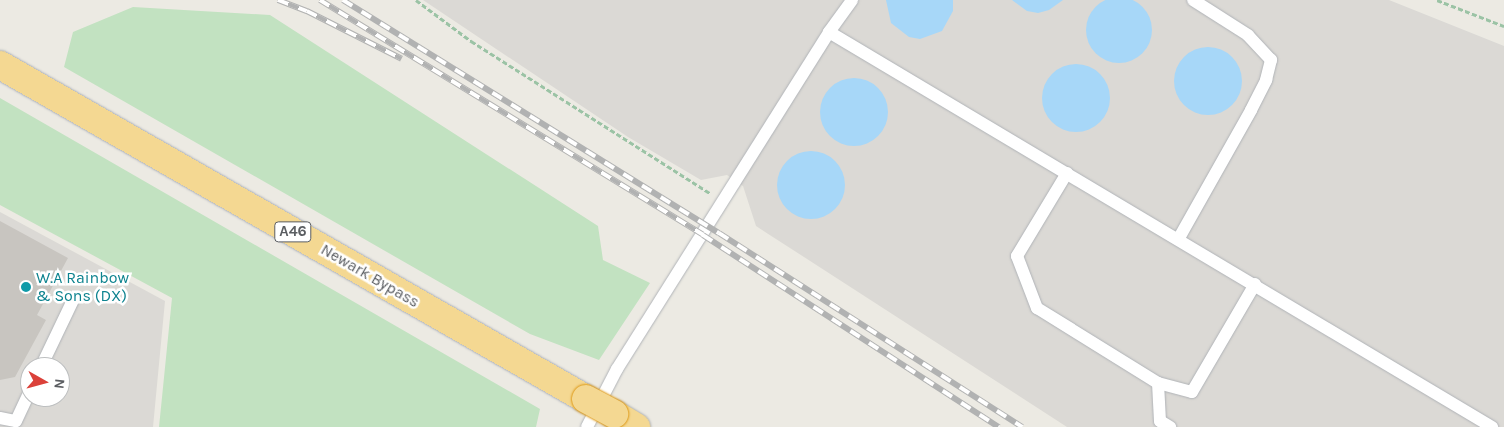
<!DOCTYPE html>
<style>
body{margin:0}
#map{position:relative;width:1504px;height:427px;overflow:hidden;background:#eceae3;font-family:Karla,sans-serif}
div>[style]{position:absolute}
.industrial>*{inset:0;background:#dbd9d5}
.green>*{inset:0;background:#c2e2c1}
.water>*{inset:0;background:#a7d7f8}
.round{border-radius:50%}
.building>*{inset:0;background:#c8c5c0}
.path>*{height:3px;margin-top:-1.5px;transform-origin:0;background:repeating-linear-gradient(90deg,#9bc3a5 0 5px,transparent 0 7.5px)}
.roads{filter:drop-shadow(0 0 1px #b0b3b7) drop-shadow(0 0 1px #b0b3b7)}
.lane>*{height:12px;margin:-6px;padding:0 6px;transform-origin:6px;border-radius:6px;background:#fff}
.highway>*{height:28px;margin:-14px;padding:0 14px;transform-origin:14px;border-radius:14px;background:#f4d892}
.rail>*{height:5.5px;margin-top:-2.75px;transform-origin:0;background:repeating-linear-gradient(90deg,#fff 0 11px,#b1b2b2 0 22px);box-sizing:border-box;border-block:1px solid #b1b2b2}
.bridges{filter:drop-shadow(0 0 1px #dd9712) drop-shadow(0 0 1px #dd9712)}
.highway-bridge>*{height:28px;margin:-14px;padding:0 14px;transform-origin:14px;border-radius:14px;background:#f4d892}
.dots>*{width:14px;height:14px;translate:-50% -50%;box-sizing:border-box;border:2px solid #fff;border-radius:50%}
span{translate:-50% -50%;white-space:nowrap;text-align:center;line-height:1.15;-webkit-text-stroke:5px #fff;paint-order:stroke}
.shield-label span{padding:1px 4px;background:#fff;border:1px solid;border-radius:4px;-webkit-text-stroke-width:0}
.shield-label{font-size:15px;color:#5b5e62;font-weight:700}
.street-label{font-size:16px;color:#5b5e62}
.culture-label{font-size:16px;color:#0d838f}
.left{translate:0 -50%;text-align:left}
.north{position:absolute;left:20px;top:357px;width:50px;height:50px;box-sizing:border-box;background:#fff;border:1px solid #bdbfc0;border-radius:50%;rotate:97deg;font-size:14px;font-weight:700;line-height:20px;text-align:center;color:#5b5e62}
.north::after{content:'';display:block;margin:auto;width:18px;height:22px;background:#db413a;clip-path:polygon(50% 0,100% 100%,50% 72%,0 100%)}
</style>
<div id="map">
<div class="industrial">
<i style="clip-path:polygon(423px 0,1389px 0,1504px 46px,1504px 427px,1067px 427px,756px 226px,743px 186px,727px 175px,701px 180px,628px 137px)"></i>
<i style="clip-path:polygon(evenodd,0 212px,165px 301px,153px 427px,0 427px,0 212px,30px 367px,60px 367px,60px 397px,30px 397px,30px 367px)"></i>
</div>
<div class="green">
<i style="clip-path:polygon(133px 7px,270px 15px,598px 226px,603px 260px,650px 283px,599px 360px,530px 334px,64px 67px,73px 32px)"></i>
<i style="clip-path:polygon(0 98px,540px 409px,536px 427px,159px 427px,172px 298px,0 205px)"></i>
</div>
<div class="water">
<i class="round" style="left:1086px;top:-3px;width:66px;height:66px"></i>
<i style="clip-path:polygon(886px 0,953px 0,953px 11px,942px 31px,920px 39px,909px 37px,891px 23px)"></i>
<i style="clip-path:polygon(1012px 0,1063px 0,1049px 10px,1038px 13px,1027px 11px)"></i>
<i class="round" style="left:1174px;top:47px;width:68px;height:68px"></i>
<i class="round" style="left:1042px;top:64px;width:68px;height:68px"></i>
<i class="round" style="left:820px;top:78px;width:68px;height:68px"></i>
<i class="round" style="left:777px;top:151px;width:68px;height:68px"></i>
</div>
<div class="building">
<i style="clip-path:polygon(0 221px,68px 258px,37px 315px,46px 320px,15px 377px,0 380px)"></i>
</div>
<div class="path">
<i style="left:416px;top:0;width:69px;rotate:36.7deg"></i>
<i style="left:471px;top:41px;width:283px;rotate:32.5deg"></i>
<i style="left:1437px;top:0;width:72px;rotate:21.2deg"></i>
</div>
<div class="roads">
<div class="lane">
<i style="left:829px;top:32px;width:772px;rotate:30.79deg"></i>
<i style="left:1067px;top:173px;width:97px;rotate:121.1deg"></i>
<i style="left:1017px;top:256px;width:56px;rotate:69deg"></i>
<i style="left:1037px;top:308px;width:142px;rotate:31.8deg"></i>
<i style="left:1158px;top:383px;width:38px;rotate:87deg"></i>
<i style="left:1160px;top:421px;width:12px;rotate:31deg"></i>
<i style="left:1179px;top:238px;width:147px;rotate:-60.6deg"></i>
<i style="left:1251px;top:110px;width:34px;rotate:-63deg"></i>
<i style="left:1266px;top:80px;width:21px;rotate:-76deg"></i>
<i style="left:1271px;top:60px;width:34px;rotate:-133deg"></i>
<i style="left:1248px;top:35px;width:65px;rotate:-147.5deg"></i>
<i style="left:41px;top:367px;width:76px;rotate:-64.4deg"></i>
<i style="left:1158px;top:383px;width:35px;rotate:15deg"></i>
<i style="left:1192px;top:392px;width:125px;rotate:-59.7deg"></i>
<i style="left:0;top:418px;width:16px;rotate:11deg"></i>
<i style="left:16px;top:421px;width:33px;rotate:-65deg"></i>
<i style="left:587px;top:427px;width:65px;rotate:-62.7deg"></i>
<i style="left:617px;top:369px;width:398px;rotate:-57.8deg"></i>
<i style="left:829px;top:32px;width:39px;rotate:-54deg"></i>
</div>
<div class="highway">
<i style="left:0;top:65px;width:675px;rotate:29.68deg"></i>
<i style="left:614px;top:414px;width:26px;rotate:31deg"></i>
</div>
</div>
<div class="rail">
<i style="left:278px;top:0;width:31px;rotate:21deg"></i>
<i style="left:307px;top:11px;width:106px;rotate:26.8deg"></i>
<i style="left:320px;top:0;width:449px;rotate:31.5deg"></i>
<i style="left:703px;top:235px;width:353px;rotate:33deg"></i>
<i style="left:343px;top:0;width:442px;rotate:31.8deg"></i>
<i style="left:719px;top:233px;width:360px;rotate:32.6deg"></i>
</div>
<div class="bridges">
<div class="highway-bridge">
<i style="left:586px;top:399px;width:32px;rotate:28deg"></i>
</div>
</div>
<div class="dots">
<i style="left:26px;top:287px;background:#0f9aa8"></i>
</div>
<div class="shield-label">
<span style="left:293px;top:232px">A46</span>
</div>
<div class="street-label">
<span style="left:370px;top:276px;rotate:30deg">Newark Bypass</span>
</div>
<div class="culture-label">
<span class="left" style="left:36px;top:287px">W.A Rainbow<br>&amp; Sons (DX)</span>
</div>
<div class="north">N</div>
</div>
